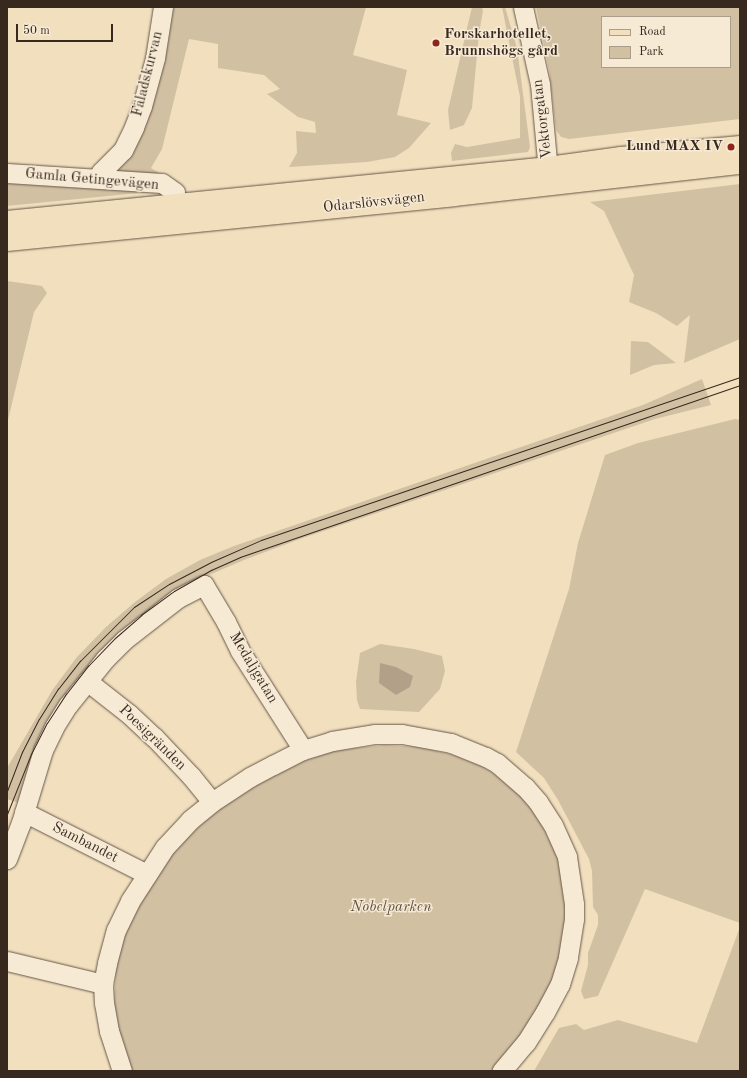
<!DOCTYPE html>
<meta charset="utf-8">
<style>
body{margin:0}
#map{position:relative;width:747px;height:1078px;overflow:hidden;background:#f1dfbe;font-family:"Old Standard TT",serif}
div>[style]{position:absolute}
.green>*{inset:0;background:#d2c0a3}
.water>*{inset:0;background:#b2a188}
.roads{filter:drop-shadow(0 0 1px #665647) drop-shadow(0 0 1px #665647)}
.minor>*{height:19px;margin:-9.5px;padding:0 9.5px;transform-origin:9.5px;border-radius:9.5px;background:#f6ead5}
.major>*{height:22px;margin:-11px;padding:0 11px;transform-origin:11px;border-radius:11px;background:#f1dfbe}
.tram>*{height:1px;margin:-0.5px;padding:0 0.5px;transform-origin:0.5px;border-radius:0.5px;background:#38291f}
.dots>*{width:11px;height:11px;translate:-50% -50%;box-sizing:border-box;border:2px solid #f6ead5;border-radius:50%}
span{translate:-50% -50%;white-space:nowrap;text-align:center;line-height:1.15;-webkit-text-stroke:3px #f6ead5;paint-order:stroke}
.poi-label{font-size:15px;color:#38291f;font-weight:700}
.left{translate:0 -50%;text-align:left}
.right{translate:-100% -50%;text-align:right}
.street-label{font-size:15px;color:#38291f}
.park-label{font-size:15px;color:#5e4f40;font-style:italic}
.frame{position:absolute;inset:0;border:8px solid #38291f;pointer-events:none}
.legend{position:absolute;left:601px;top:16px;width:130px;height:52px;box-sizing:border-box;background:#f6ead5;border:1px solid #aa9d8c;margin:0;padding:5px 7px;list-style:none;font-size:12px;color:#38291f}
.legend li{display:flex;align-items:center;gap:8px;height:20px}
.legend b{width:20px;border:1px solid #aa9d8c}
.scale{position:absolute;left:16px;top:24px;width:97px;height:18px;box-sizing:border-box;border:2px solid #38291f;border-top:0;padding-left:5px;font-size:12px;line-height:14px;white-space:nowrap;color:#38291f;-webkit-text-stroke:3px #f6ead5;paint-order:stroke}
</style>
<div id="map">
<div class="green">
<i style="clip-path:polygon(174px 7px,366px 7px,353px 55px,407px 70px,397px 115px,431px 123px,409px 148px,395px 157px,367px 162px,289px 167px,297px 153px,296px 131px,316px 133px,315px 122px,298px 117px,267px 94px,280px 89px,264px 75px,218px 68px,218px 44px,189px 39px,162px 149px,151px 168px,161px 174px,122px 174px,118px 171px,119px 165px,169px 27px)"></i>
<i style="clip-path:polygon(472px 7px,482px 7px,483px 11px,479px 33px,472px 108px,464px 125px,450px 130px,448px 110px)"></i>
<i style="clip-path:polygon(502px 7px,505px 7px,517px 48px,530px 147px,528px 152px,452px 161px,451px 153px,455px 144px,467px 147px,520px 138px,520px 97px)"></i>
<i style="clip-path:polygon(evenodd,536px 7px,740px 7px,740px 119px,569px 139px,561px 137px,556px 130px,549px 70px,536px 7px,602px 17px,730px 17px,730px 67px,602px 67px,602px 17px)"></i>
<i style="clip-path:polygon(7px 181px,159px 191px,7px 206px)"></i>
<i style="clip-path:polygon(740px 184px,740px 339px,684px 363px,690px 315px,677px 326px,656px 313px,629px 302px,634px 275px,604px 211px,590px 202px)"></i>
<i style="clip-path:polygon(7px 281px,42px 286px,47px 293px,34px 312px,8px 420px)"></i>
<i style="clip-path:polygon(631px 341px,648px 342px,676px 363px,654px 365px,630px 375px)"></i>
<i style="clip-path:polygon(702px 379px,711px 405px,655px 419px,300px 539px,244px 560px,209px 575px,178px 594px,91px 668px,22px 804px,7px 799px,7px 768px,53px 689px,77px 657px,106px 627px,135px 602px,166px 579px,200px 560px,234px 546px,643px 405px)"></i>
<i style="clip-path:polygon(735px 419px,740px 420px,740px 923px,645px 889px,598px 996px,584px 999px,581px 991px,588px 965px,588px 953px,598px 925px,598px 915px,593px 907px,592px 871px,589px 859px,558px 800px,544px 778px,516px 752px,569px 589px,578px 543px,605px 455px,638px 443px)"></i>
<i style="clip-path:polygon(380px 644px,414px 649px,442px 656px,445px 671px,440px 689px,419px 712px,360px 709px,357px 700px,356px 682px,360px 653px)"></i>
<i style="clip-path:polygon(385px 745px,421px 747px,454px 755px,480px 765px,501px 778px,520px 795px,537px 815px,560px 861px,568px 901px,561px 955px,549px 987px,527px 1029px,493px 1071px,131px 1071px,120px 1044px,114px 1008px,116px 971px,121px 945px,134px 909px,165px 862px,203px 821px,221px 805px,250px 786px,297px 763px,336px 750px)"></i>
<i style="clip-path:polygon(740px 927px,740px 1071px,534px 1071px,559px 1028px,576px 1024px,584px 1030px,618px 1020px,697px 1043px)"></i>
</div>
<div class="water">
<i style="clip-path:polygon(380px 663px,396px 667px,413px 676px,410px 687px,396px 695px,379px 683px)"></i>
</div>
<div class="roads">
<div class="minor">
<i style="left:523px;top:7px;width:79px;rotate:77.6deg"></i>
<i style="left:540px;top:84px;width:99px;rotate:84.8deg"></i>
<i style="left:7px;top:173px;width:155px;rotate:3.7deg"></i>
<i style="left:162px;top:183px;width:16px;rotate:35deg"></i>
<i style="left:100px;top:178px;width:6px;rotate:-81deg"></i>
<i style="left:101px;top:172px;width:31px;rotate:-45deg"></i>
<i style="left:123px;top:150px;width:25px;rotate:-64deg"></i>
<i style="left:134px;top:127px;width:22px;rotate:-69deg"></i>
<i style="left:142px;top:106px;width:50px;rotate:-74.8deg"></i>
<i style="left:155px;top:58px;width:52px;rotate:-81.1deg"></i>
<i style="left:87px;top:681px;width:53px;rotate:38.2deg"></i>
<i style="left:129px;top:714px;width:34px;rotate:43deg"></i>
<i style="left:154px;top:737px;width:54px;rotate:46.5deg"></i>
<i style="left:191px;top:776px;width:33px;rotate:51deg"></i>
<i style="left:24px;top:812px;width:138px;rotate:26.8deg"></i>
<i style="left:7px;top:859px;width:39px;rotate:-69deg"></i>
<i style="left:21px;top:823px;width:76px;rotate:-73.2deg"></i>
<i style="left:43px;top:750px;width:25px;rotate:-64deg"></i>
<i style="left:54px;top:727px;width:26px;rotate:-58deg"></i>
<i style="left:68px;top:705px;width:59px;rotate:-51.2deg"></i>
<i style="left:105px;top:659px;width:27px;rotate:-45deg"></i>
<i style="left:124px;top:640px;width:68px;rotate:-37.9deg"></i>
<i style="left:178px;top:598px;width:29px;rotate:-27deg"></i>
<i style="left:204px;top:585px;width:43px;rotate:59.3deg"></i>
<i style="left:226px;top:622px;width:32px;rotate:64deg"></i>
<i style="left:240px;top:651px;width:117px;rotate:57.5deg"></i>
<i style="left:7px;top:961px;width:99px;rotate:13.5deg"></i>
<i style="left:122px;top:1071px;width:42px;rotate:-108deg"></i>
<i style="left:109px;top:1031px;width:28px;rotate:-100deg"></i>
<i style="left:104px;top:1003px;width:19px;rotate:-93deg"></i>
<i style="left:103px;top:984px;width:21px;rotate:-79deg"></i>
<i style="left:107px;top:963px;width:34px;rotate:-75deg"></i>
<i style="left:116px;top:930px;width:32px;rotate:-64deg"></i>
<i style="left:130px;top:901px;width:64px;rotate:-57.1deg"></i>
<i style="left:165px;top:847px;width:37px;rotate:-47deg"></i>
<i style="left:190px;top:820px;width:28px;rotate:-39deg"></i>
<i style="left:212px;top:802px;width:45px;rotate:-33.3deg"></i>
<i style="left:250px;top:777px;width:26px;rotate:-28deg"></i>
<i style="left:273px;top:765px;width:34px;rotate:-27deg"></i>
<i style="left:303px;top:750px;width:30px;rotate:-17deg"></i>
<i style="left:332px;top:741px;width:44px;rotate:-9.2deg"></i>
<i style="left:375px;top:734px;width:27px"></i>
<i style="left:402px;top:734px;width:50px;rotate:10.4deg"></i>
<i style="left:451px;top:743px;width:38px;rotate:22deg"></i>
<i style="left:486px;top:757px;width:13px;rotate:29deg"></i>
<i style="left:497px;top:763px;width:37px;rotate:41deg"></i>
<i style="left:525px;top:787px;width:20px;rotate:49deg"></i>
<i style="left:538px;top:802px;width:27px;rotate:57deg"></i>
<i style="left:553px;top:825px;width:35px;rotate:66deg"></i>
<i style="left:567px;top:857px;width:48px;rotate:81.5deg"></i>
<i style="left:574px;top:904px;width:15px;rotate:90deg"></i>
<i style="left:574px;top:919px;width:39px;rotate:99deg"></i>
<i style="left:568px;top:958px;width:27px;rotate:107deg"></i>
<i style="left:560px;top:984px;width:32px;rotate:118deg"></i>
<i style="left:545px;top:1012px;width:36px;rotate:122deg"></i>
<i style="left:526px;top:1042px;width:38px;rotate:130deg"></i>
</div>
<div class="major">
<i style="left:7px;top:222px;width:545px;rotate:-5.69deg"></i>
<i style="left:549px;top:168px;width:73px;rotate:-7.9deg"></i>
<i style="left:621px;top:158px;width:120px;rotate:-5.3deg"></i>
<i style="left:7px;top:240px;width:449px;rotate:-5.7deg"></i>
<i style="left:454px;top:195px;width:288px;rotate:-6.4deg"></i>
</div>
</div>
<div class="tram">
<i style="left:7px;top:791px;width:42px;rotate:-69deg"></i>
<i style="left:22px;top:752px;width:37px;rotate:-63deg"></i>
<i style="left:39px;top:719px;width:36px;rotate:-58deg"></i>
<i style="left:58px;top:689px;width:36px;rotate:-52deg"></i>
<i style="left:80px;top:661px;width:76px;rotate:-45deg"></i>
<i style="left:134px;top:607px;width:42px;rotate:-33.3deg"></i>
<i style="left:169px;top:584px;width:47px;rotate:-27.6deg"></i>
<i style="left:211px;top:562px;width:55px;rotate:-23.7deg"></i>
<i style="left:261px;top:540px;width:506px;rotate:-18.79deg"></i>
<i style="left:7px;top:814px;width:65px;rotate:-68.2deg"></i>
<i style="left:31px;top:754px;width:35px;rotate:-63deg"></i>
<i style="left:47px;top:723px;width:35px;rotate:-57deg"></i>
<i style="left:66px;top:694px;width:36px;rotate:-52deg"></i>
<i style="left:88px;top:666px;width:39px;rotate:-46deg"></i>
<i style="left:115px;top:638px;width:35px;rotate:-41deg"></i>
<i style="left:141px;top:615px;width:41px;rotate:-36deg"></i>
<i style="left:174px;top:591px;width:43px;rotate:-29.6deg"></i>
<i style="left:211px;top:570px;width:32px;rotate:-24deg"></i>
<i style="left:240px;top:557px;width:529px;rotate:-18.98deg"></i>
</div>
<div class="dots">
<i style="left:436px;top:43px;background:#8f2418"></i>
<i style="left:731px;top:147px;background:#8f2418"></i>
</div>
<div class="poi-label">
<span class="left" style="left:444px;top:43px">Forskarhotellet,<br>Brunnshögs gård</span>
<span class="right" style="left:723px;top:147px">Lund MAX IV</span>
</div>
<div class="street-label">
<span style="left:148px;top:74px;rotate:-76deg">Fäladskurvan</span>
<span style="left:543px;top:119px;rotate:-97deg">Vektorgatan</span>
<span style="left:92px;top:180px;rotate:5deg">Gamla Getingevägen</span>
<span style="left:374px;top:203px;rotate:-6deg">Odarslövsvägen</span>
<span style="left:253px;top:668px;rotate:59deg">Medaljgatan</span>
<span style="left:152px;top:738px;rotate:44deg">Poesigränden</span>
<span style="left:85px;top:843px;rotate:27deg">Sambandet</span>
</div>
<div class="park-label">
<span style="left:391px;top:908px">Nobelparken</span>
</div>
<div class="frame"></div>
<ul class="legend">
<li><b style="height:5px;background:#f1dfbe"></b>Road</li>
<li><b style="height:11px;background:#d2c0a3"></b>Park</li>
</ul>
<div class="scale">50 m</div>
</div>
